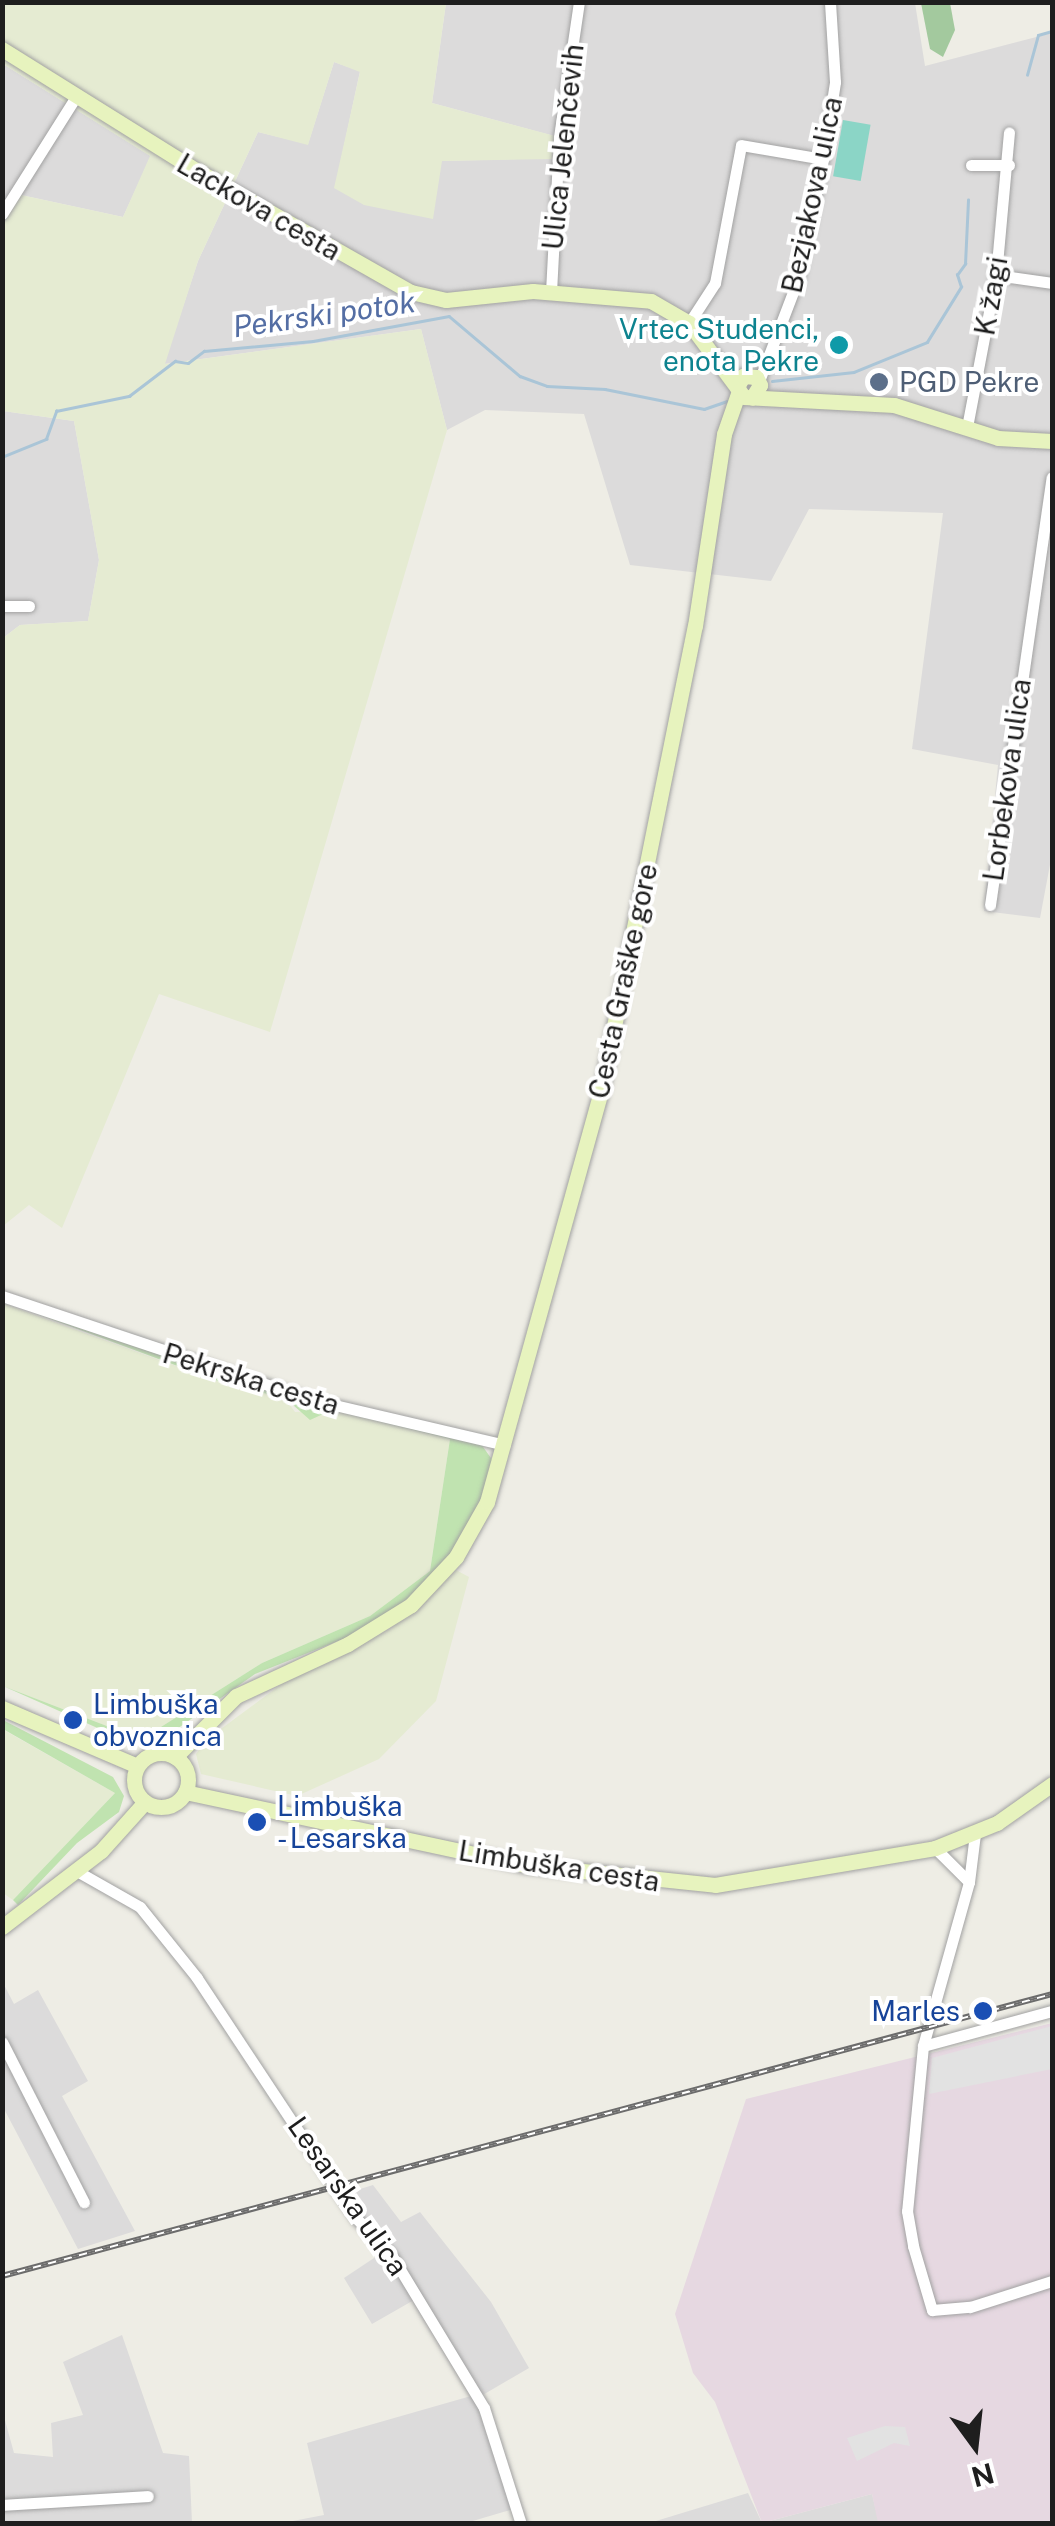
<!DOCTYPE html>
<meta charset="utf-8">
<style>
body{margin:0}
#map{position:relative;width:1055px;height:2526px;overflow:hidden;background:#eeede5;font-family:"Public Sans",sans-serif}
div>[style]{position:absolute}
.residential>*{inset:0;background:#dcdbdb}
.industrial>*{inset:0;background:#e6d8e1}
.farmland>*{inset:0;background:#e5ebd2}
.grass>*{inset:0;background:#c0e3b0}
.forest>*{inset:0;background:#a3c99e}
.pitch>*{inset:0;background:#8bd5c6;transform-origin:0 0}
.parking>*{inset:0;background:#e2e2e2}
.stream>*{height:2.5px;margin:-1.25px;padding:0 1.25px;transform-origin:1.25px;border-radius:1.25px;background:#aac5d7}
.roads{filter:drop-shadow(0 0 2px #a2a2a2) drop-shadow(0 0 2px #a2a2a2)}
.street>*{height:11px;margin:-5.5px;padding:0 5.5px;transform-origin:5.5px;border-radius:5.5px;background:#fff}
.secondary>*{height:15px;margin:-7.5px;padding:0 7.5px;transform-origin:7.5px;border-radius:7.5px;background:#e7f3be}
.secondary>.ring{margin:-7.5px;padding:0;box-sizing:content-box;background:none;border:15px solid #e7f3be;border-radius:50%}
.rail>*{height:6px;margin-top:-3px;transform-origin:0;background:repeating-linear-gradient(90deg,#fff 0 8px,#6c6c6c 0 16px);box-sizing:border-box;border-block:2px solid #6c6c6c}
.dots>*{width:28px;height:28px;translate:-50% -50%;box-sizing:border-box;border:5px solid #fff;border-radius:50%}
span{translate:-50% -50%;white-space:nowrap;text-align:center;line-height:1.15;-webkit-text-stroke:8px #fff;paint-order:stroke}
.street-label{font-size:28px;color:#1e1e1e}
.culture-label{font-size:28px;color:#0d838f}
.right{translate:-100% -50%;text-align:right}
.service-label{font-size:28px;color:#4e5e75}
.left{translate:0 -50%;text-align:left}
.transit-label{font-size:28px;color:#164399}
.water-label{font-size:30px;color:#546ea4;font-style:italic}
.frame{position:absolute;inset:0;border:5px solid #1e1e1e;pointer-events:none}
.north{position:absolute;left:925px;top:2396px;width:100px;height:100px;-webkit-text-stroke:8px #fff;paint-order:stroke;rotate:165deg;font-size:28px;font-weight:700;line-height:40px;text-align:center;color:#1e1e1e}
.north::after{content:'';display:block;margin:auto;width:35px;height:45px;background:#1e1e1e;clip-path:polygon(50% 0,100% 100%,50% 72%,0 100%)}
</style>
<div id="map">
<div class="residential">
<i style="clip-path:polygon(446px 3px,915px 3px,925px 66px,1052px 33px,1052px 854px,1040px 918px,984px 911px,998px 765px,912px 749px,943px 513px,809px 509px,771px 581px,630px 565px,584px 414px,485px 410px,447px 430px,421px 329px,164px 364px,198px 261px,258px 132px,308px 144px,334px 62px,360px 71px,335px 188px,442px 161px,552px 158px,554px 136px,432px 103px)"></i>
<i style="clip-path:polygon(3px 64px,151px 156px,123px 217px,21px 195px,3px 226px)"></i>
<i style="clip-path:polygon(3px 411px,74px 421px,99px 560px,88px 621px,20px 625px,3px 638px)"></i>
<i style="clip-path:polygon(2px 1981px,14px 2004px,38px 1990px,88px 2081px,62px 2096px,135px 2231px,78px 2249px,3px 2107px)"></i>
<i style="clip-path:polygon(373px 2185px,401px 2222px,420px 2212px,491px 2302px,529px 2368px,481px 2396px,520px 2507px,466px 2523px,277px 2524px,324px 2515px,307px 2443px,471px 2396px,414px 2300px,372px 2324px,344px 2278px,383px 2252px,338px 2196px)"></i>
<i style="clip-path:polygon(122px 2335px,163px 2453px,189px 2456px,192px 2523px,3px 2523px,3px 2413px,14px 2453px,53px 2457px,51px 2423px,83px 2415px,63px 2362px)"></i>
<i style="clip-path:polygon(748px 2493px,762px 2523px,872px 2494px,879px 2523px,646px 2524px)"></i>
</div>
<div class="industrial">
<i style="clip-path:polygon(1052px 2023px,1052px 2523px,878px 2523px,872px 2494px,762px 2523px,715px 2402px,693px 2373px,675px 2314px,746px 2099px)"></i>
</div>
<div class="farmland">
<i style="clip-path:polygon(4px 3px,446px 3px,432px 103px,555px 136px,552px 159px,442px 161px,433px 219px,364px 205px,334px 188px,360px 72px,334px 62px,308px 145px,258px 132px,198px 261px,165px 364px,421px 329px,447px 430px,270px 1032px,159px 994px,62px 1228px,29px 1205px,3px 1226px,3px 638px,20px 625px,88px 621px,99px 560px,74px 421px,3px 411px,2px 226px,21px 195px,123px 217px,150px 156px,3px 64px)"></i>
<i style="clip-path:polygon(2px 1303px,237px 1388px,284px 1397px,295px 1412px,332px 1410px,450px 1439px,430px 1571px,370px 1616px,262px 1663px,153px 1732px,112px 1728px,3px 1686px)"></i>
<i style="clip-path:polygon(456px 1570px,469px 1577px,436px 1701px,379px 1759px,297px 1796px,201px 1774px,196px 1754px,206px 1740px,291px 1677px,390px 1629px)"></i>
<i style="clip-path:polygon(2px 1729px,115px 1793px,13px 1900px,3px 1893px)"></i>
</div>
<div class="grass">
<i style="clip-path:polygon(2px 1301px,254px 1386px,481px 1444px,493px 1461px,486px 1490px,460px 1542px,414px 1595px,353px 1635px,255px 1674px,167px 1736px,111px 1734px,3px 1686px,112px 1728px,153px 1732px,262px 1663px,370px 1616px,430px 1571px,450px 1439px,332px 1410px,310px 1420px,284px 1397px,237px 1388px)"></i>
<i style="clip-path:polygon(3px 1720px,113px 1777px,124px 1796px,119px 1812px,77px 1843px,18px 1905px,13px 1900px,115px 1793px,3px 1729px)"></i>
</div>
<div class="forest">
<i style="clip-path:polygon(921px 3px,950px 3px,955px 30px,943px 57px,930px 49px)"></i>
</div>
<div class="pitch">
<i style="left:843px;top:120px;width:28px;height:57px;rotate:10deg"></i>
</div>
<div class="parking">
<i style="clip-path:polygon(1052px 2026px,1052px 2069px,929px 2094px,932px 2058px)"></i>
<i style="clip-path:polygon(885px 2426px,905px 2427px,910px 2446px,894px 2443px,857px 2461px,847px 2438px)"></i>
</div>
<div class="stream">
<i style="left:1027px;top:75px;width:41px;rotate:-74.6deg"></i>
<i style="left:1038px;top:35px;width:15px;rotate:-16deg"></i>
<i style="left:772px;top:381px;width:82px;rotate:-6.3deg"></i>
<i style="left:854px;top:372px;width:79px;rotate:-22.3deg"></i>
<i style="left:927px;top:342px;width:65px;rotate:-58.3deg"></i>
<i style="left:961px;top:287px;width:13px;rotate:-108deg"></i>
<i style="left:957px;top:275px;width:14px;rotate:-54deg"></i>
<i style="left:965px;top:264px;width:64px;rotate:-87.3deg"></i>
<i style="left:2px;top:457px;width:48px;rotate:-22.2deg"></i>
<i style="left:46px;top:439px;width:30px;rotate:-70deg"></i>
<i style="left:56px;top:411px;width:75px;rotate:-11.6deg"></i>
<i style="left:129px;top:396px;width:58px;rotate:-37.3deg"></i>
<i style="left:175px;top:361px;width:13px;rotate:9deg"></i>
<i style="left:188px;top:363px;width:20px;rotate:-37deg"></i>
<i style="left:204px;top:351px;width:109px;rotate:-5.2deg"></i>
<i style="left:313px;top:341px;width:138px;rotate:-10.4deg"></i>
<i style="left:449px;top:316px;width:93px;rotate:40.2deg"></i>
<i style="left:520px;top:376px;width:29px;rotate:20deg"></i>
<i style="left:547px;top:386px;width:58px;rotate:3deg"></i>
<i style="left:605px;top:389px;width:101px;rotate:11.4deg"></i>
<i style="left:704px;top:409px;width:24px;rotate:-19deg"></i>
</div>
<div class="roads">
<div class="street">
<i style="left:971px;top:165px;width:38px"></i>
<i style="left:2px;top:214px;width:137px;rotate:-57.8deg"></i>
<i style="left:996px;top:275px;width:57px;rotate:8.1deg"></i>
<i style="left:551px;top:292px;width:155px;rotate:-87deg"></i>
<i style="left:559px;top:137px;width:136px;rotate:-81.6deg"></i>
<i style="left:689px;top:323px;width:48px;rotate:-57deg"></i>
<i style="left:715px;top:283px;width:140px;rotate:-79.3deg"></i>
<i style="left:741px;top:145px;width:83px;rotate:9.7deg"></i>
<i style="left:759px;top:381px;width:109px;rotate:-69.1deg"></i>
<i style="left:798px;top:279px;width:123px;rotate:-78.2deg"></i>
<i style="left:823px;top:159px;width:78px;rotate:-81.1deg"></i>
<i style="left:835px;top:82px;width:80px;rotate:-93.6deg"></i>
<i style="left:967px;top:427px;width:155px;rotate:-79.2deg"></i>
<i style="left:996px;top:275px;width:143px;rotate:-84.8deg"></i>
<i style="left:2px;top:606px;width:27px"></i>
<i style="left:990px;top:905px;width:432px;rotate:-81.8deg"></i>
<i style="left:2px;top:1296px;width:324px;rotate:18.5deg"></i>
<i style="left:309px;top:1399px;width:201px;rotate:13.2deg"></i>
<i style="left:935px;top:1848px;width:48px;rotate:45deg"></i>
<i style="left:969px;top:1882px;width:48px;rotate:-82.9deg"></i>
<i style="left:75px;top:1870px;width:75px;rotate:29.6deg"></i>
<i style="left:140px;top:1907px;width:91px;rotate:51.2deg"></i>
<i style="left:197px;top:1978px;width:288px;rotate:56.5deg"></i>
<i style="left:356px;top:2218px;width:52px;rotate:46.5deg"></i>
<i style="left:392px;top:2256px;width:178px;rotate:58.8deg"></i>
<i style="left:484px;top:2408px;width:122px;rotate:72.3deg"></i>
<i style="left:969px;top:1882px;width:170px;rotate:105.7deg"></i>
<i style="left:923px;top:2046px;width:166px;rotate:95.5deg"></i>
<i style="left:907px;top:2211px;width:36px;rotate:80deg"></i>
<i style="left:913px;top:2246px;width:67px;rotate:73.5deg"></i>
<i style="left:932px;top:2310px;width:38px;rotate:-5deg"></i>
<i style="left:970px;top:2307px;width:86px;rotate:-17.6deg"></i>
<i style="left:2px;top:2042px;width:180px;rotate:62.9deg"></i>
<i style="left:923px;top:2046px;width:134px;rotate:-15.2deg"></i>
<i style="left:2px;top:2505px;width:146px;rotate:-3.5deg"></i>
</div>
<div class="secondary">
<i style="left:2px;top:49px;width:221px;rotate:32deg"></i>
<i style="left:189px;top:166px;width:255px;rotate:29.6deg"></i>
<i style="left:411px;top:292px;width:36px;rotate:13deg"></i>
<i style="left:446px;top:300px;width:87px;rotate:-5.9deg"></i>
<i style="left:533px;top:291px;width:118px;rotate:4.8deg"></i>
<i style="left:651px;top:301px;width:44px;rotate:30.1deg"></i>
<i style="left:689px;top:323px;width:92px;rotate:53.4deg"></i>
<i style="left:744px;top:397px;width:150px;rotate:3.1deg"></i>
<i style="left:894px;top:405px;width:109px;rotate:17.6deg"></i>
<i style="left:998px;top:438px;width:54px;rotate:3.2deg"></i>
<i style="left:737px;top:387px;width:13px;rotate:-61deg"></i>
<i style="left:743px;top:376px;width:13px;rotate:4deg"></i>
<i style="left:756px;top:377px;width:9px;rotate:63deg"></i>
<i style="left:760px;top:385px;width:15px;rotate:122deg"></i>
<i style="left:2px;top:1708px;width:147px;rotate:23.2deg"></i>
<i class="ring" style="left:134px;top:1753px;width:39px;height:39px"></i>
<i style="left:175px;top:1757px;width:86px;rotate:-45deg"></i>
<i style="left:236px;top:1696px;width:123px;rotate:-24.9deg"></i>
<i style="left:348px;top:1644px;width:74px;rotate:-31.8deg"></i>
<i style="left:411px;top:1605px;width:66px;rotate:-46.8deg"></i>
<i style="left:456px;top:1557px;width:63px;rotate:-60.6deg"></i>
<i style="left:487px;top:1502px;width:432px;rotate:-74.5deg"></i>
<i style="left:602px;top:1086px;width:469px;rotate:-78.6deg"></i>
<i style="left:695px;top:626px;width:194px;rotate:-81.4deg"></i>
<i style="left:724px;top:434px;width:46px;rotate:-70.8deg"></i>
<i style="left:185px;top:1792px;width:349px;rotate:12.1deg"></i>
<i style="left:526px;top:1865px;width:190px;rotate:6deg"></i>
<i style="left:715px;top:1885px;width:223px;rotate:-9.5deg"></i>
<i style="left:935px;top:1848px;width:67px;rotate:-22deg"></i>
<i style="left:997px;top:1823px;width:67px;rotate:-35.3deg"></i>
<i style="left:2px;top:1927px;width:125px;rotate:-37.5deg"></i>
<i style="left:101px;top:1851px;width:66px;rotate:-48.1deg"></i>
</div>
</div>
<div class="rail">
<i style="left:2px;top:2276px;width:1087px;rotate:-15.03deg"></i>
</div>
<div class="dots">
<i style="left:839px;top:345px;background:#0f9aa8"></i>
<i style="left:879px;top:382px;background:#5c6f8a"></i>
<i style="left:73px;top:1720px;background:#1a4fb4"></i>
<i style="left:257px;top:1822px;background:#1a4fb4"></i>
<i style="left:983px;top:2011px;background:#1a4fb4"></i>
</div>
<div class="street-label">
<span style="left:563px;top:147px;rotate:-84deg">Ulica Jelenčevih</span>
<span style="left:812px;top:195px;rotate:-78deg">Bezjakova ulica</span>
<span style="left:259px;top:207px;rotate:30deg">Lackova cesta</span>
<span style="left:991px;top:296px;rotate:-80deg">K žagi</span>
<span style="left:1007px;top:780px;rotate:-82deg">Lorbekova ulica</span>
<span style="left:623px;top:981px;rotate:-78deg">Cesta Graške gore</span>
<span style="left:251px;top:1379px;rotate:17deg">Pekrska cesta</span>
<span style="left:559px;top:1866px;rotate:9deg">Limbuška cesta</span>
<span style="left:348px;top:2196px;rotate:55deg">Lesarska ulica</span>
</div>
<div class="culture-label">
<span class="right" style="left:819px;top:345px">Vrtec Studenci,<br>enota Pekre</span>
</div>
<div class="service-label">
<span class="left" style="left:899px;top:382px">PGD Pekre</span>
</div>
<div class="transit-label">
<span class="left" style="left:93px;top:1720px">Limbuška<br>obvoznica</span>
<span class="left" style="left:277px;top:1822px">Limbuška<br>- Lesarska</span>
<span class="right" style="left:960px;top:2011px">Marles</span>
</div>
<div class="water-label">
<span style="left:324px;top:314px;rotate:-8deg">Pekrski potok</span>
</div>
<div class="frame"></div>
<div class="north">N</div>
</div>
